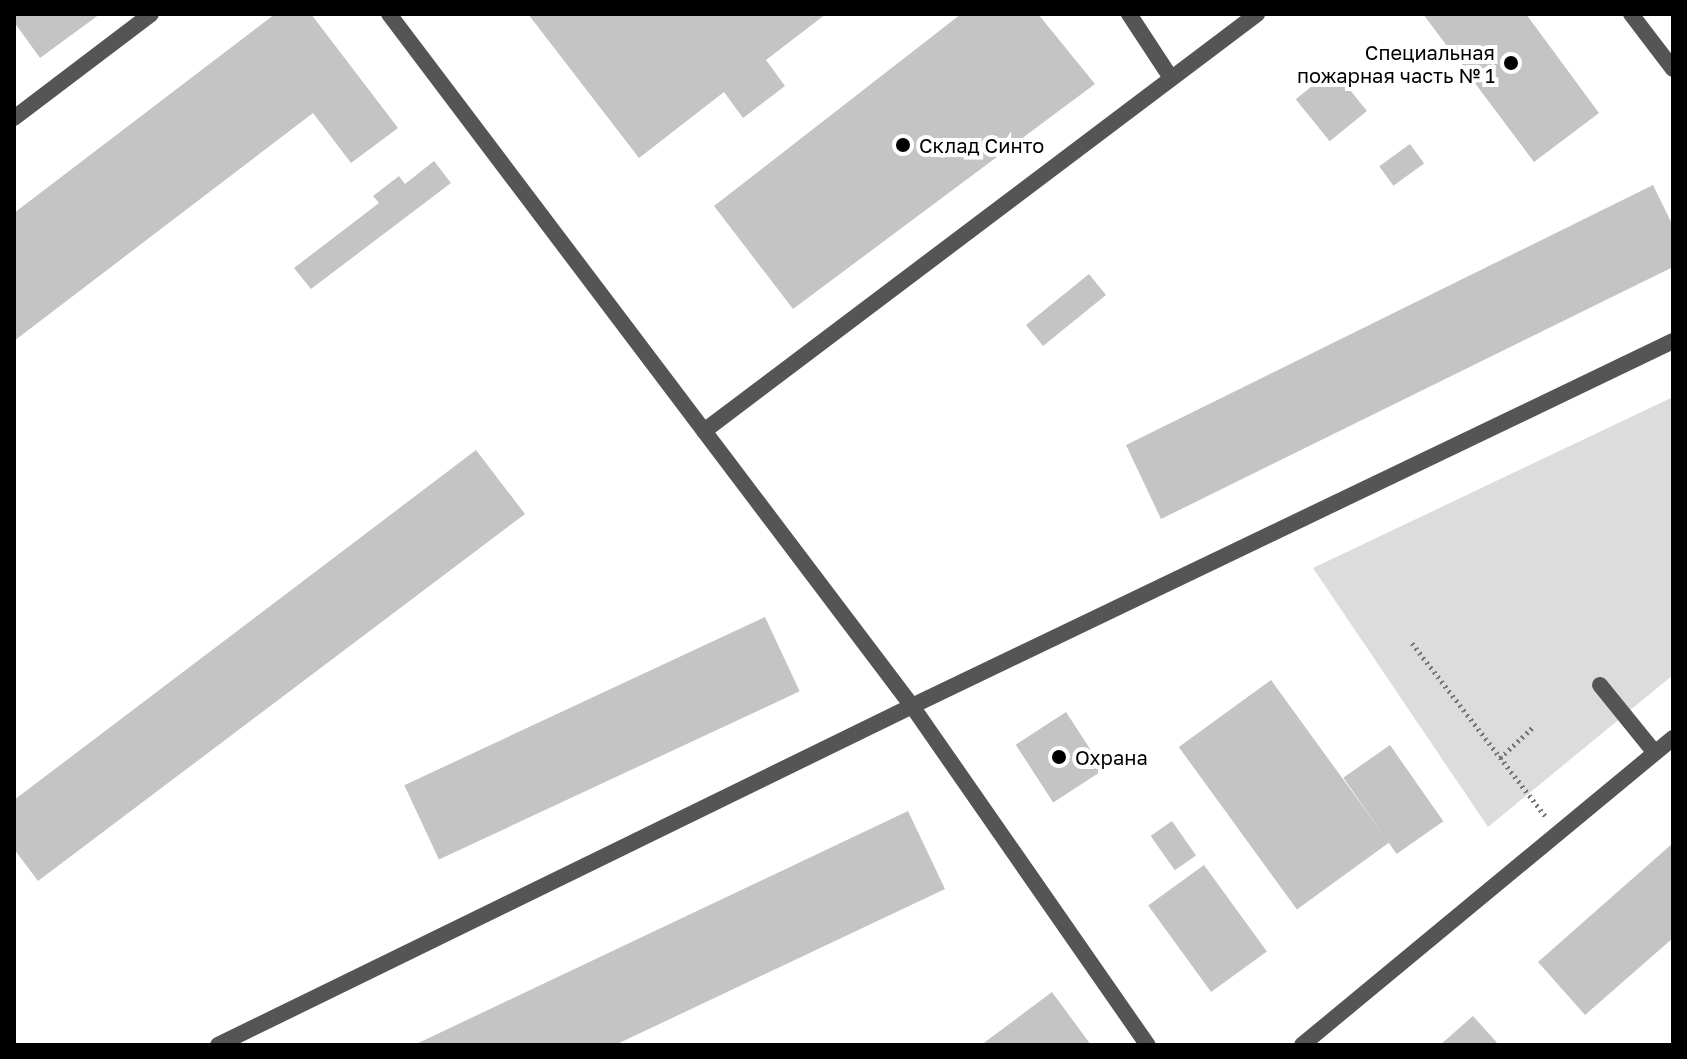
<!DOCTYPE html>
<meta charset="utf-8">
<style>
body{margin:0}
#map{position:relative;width:1687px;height:1059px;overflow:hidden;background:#fff;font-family:"Golos Text",sans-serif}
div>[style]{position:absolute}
.green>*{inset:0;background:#dcdcdc}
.building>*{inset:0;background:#c4c4c4;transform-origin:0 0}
.path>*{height:5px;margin-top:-2.5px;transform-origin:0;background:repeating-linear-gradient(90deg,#777 0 2px,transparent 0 6px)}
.lane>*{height:16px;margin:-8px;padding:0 8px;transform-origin:8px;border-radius:8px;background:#555}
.dots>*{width:22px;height:22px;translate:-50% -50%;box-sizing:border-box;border:4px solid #fff;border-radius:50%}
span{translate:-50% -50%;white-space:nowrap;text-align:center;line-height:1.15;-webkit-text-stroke:8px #fff;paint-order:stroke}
.poi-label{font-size:20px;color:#000}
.right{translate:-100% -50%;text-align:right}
.left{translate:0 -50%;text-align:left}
.frame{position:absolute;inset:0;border:16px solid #000;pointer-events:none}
</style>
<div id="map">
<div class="green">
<i style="clip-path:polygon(1673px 397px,1673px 675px,1488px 827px,1313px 568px)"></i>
</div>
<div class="building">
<i style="clip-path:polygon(14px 14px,100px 14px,40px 58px,14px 22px)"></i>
<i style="clip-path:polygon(275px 14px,311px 14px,398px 128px,351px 163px,313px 113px,14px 341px,14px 213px)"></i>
<i style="clip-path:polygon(528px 14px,826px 14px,766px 60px,785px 86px,743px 118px,724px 92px,639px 158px)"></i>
<i style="clip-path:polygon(961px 14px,1038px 14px,1095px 84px,793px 309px,714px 206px)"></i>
<i style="clip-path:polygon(1423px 14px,1526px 14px,1599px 113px,1534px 162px)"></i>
<i style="left:1333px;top:69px;width:54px;height:48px;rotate:51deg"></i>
<i style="left:1410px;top:144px;width:24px;height:38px;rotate:54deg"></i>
<i style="clip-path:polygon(434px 161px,451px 183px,311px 289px,294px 268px,379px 203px,373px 196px,399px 176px,405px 184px)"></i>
<i style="clip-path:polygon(1653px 185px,1673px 226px,1673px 267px,1161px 519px,1126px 445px)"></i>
<i style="left:1089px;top:274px;width:27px;height:81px;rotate:51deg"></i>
<i style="clip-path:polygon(476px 450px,525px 514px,38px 881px,14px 849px,14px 800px)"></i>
<i style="left:765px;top:617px;width:82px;height:398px;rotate:65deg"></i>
<i style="left:1271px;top:680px;width:201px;height:114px;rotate:54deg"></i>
<i style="left:1066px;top:712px;width:69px;height:60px;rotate:57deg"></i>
<i style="left:1390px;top:745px;width:93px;height:57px;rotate:55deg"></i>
<i style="clip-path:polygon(908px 811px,945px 889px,615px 1045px,414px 1045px)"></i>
<i style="left:1172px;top:821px;width:42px;height:26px;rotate:55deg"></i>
<i style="clip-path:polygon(1673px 843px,1673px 938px,1585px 1015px,1538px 962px)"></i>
<i style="left:1204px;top:865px;width:107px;height:69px;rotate:54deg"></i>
<i style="clip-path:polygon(1052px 992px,1091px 1045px,981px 1045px)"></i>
<i style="clip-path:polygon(1473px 1016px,1499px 1045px,1440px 1045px)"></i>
</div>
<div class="path">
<i style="left:1412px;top:643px;width:218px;rotate:52.4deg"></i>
<i style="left:1500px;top:758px;width:45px;rotate:-43.2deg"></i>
</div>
<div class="lane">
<i style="left:389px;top:14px;width:867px;rotate:52.92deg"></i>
<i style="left:912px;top:706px;width:413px;rotate:55.2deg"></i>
<i style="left:1129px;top:14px;width:77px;rotate:56.7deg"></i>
<i style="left:1631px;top:14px;width:69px;rotate:52.6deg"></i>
<i style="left:14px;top:118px;width:172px;rotate:-37.2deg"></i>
<i style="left:704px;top:431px;width:693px;rotate:-37.02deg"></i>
<i style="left:1600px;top:685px;width:87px;rotate:51deg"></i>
<i style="left:218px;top:1045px;width:772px;rotate:-26.03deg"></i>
<i style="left:912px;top:706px;width:844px;rotate:-25.62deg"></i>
<i style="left:1302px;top:1045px;width:482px;rotate:-39.6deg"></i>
</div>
<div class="dots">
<i style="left:1511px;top:63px;background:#000"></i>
<i style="left:903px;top:145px;background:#000"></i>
<i style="left:1059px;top:757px;background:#000"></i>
</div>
<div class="poi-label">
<span class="right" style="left:1495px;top:64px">Специальная<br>пожарная часть № 1</span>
<span class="left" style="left:919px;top:145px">Склад Синто</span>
<span class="left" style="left:1075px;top:757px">Охрана</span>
</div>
<div class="frame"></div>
</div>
